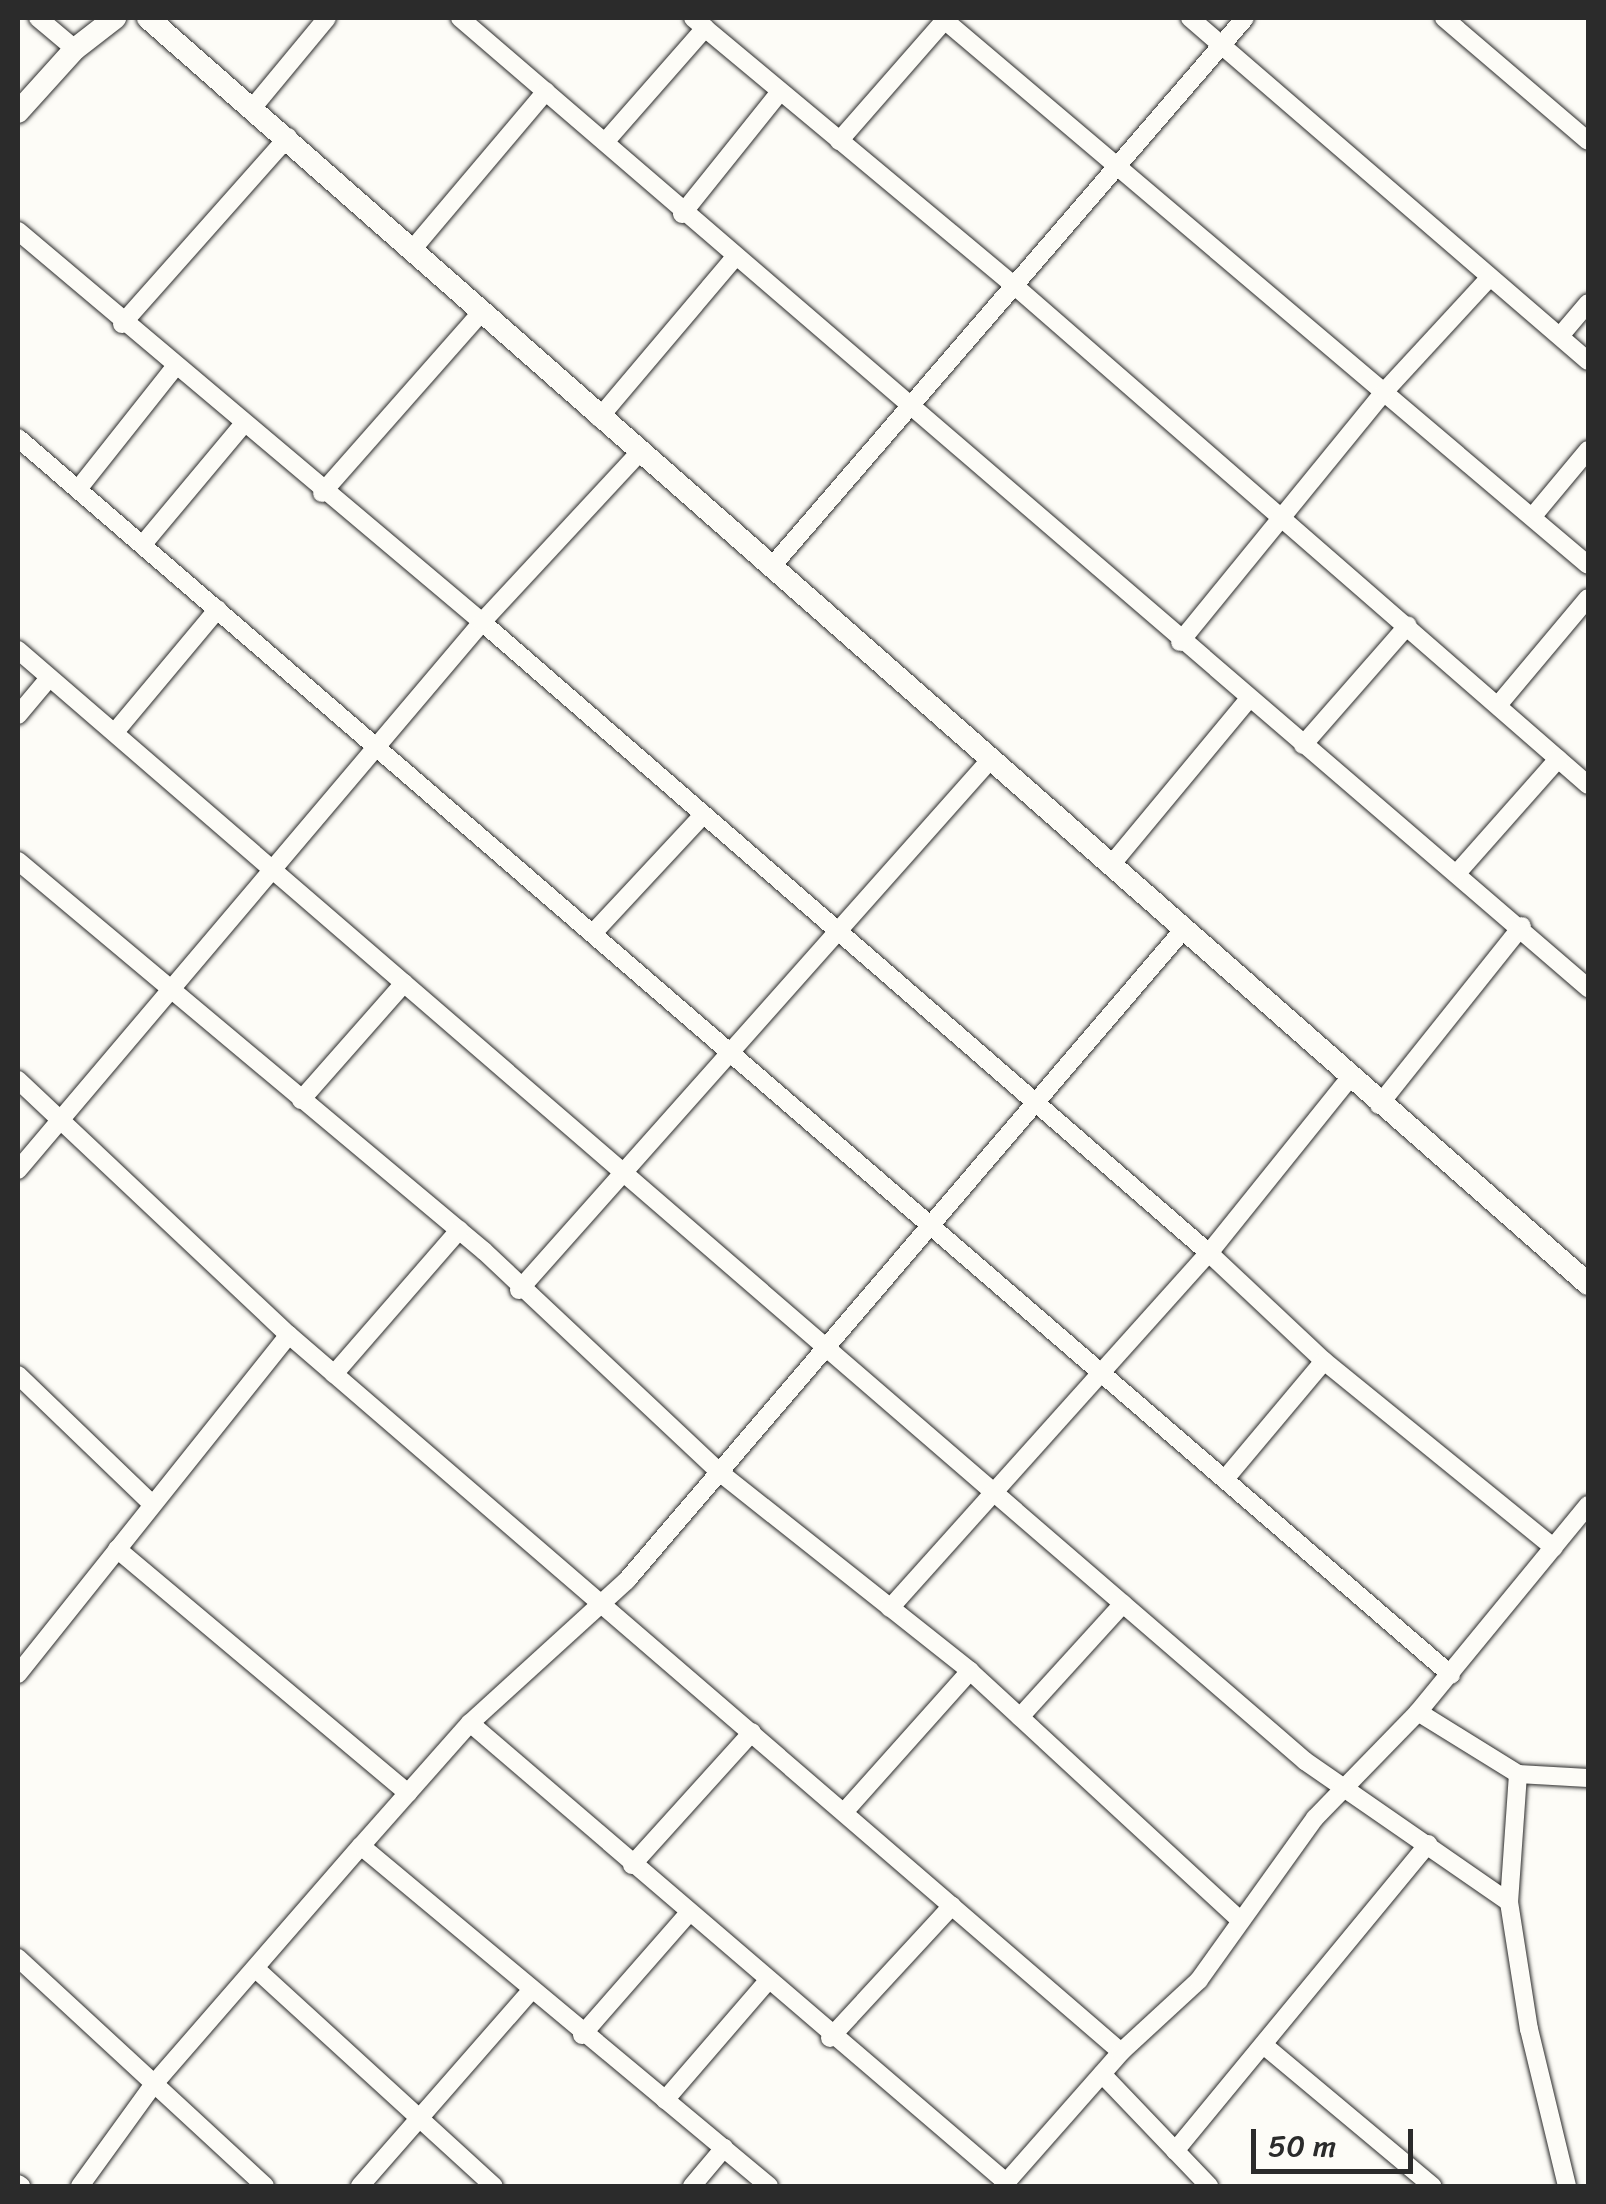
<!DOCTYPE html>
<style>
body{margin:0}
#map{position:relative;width:1606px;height:2204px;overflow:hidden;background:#fdfcf7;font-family:Sriracha,sans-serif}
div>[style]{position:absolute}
.roads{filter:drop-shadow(0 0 2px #2b2b2b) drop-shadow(0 0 2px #2b2b2b)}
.minor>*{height:18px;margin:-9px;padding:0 9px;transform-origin:9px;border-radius:9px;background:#fdfcf7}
.tertiary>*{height:22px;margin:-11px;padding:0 11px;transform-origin:11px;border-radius:11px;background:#fdfcf7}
span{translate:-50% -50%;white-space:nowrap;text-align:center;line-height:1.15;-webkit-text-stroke:8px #fdfcf7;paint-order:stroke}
.frame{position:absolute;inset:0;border:20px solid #2b2b2b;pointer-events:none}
.scale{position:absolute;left:1251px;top:2129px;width:162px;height:45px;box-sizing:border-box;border:5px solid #2b2b2b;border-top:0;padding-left:12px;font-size:30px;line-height:35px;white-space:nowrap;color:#2b2b2b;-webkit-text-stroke:8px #fdfcf7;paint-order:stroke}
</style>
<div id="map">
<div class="roads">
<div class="minor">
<i style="left:38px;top:18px;width:48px;rotate:40deg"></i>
<i style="left:460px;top:18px;width:1488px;rotate:40.69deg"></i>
<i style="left:693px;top:18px;width:420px;rotate:39.8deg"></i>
<i style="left:1016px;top:287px;width:758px;rotate:41.04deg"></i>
<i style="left:942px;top:18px;width:846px;rotate:40.26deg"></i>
<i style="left:1190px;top:18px;width:525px;rotate:40.76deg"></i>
<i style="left:1444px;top:18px;width:189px;rotate:40.5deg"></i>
<i style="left:254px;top:106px;width:114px;rotate:-50.3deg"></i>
<i style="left:839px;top:141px;width:161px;rotate:-48.8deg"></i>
<i style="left:605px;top:142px;width:152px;rotate:-48.7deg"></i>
<i style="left:682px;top:214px;width:155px;rotate:-51.3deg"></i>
<i style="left:18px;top:231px;width:607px;rotate:40.12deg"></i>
<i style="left:482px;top:622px;width:963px;rotate:40.96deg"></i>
<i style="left:1209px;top:1253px;width:158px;rotate:43.2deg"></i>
<i style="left:1324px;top:1361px;width:296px;rotate:39.1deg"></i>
<i style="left:411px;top:251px;width:209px;rotate:-49.8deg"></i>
<i style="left:122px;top:324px;width:250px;rotate:-48.4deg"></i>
<i style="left:1560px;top:336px;width:43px;rotate:-49.7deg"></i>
<i style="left:599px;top:418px;width:209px;rotate:-49.8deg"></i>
<i style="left:18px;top:438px;width:1893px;rotate:40.8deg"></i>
<i style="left:79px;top:488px;width:153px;rotate:-51.6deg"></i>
<i style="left:322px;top:493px;width:239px;rotate:-48.6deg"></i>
<i style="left:1533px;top:516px;width:86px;rotate:-50.2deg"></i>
<i style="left:144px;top:543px;width:153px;rotate:-50.1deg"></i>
<i style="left:773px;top:565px;width:722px;rotate:-49.21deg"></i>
<i style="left:1180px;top:642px;width:323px;rotate:-50.8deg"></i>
<i style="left:1384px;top:392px;width:156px;rotate:-47.3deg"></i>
<i style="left:18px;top:650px;width:1700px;rotate:40.8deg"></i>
<i style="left:1305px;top:1761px;width:248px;rotate:34.7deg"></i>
<i style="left:1499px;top:704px;width:138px;rotate:-50deg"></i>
<i style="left:18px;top:715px;width:48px;rotate:-50deg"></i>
<i style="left:115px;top:732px;width:160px;rotate:-50.1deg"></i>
<i style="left:1303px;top:745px;width:159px;rotate:-48.8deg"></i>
<i style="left:18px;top:861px;width:608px;rotate:39.93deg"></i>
<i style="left:484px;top:1251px;width:321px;rotate:43.2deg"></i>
<i style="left:718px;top:1471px;width:322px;rotate:38.4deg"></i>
<i style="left:970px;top:1671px;width:366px;rotate:42.7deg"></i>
<i style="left:1111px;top:865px;width:214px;rotate:-50.3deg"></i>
<i style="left:1458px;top:872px;width:151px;rotate:-48.5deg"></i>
<i style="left:594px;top:932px;width:160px;rotate:-47deg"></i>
<i style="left:18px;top:1080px;width:372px;rotate:43.3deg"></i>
<i style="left:289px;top:1335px;width:1098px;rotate:40.75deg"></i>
<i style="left:301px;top:1100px;width:156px;rotate:-48.6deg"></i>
<i style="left:1379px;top:1105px;width:229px;rotate:-51.4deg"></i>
<i style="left:18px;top:1170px;width:718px;rotate:-49.74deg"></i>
<i style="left:482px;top:622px;width:231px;rotate:-47.1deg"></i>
<i style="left:519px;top:1290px;width:709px;rotate:-48.37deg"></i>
<i style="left:334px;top:1374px;width:191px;rotate:-49deg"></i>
<i style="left:18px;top:1375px;width:186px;rotate:43.9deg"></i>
<i style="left:1225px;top:1479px;width:154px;rotate:-50deg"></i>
<i style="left:117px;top:1549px;width:380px;rotate:40deg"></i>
<i style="left:890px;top:1608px;width:477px;rotate:-48.1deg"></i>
<i style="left:1209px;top:1253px;width:223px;rotate:-51.2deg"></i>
<i style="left:18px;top:1674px;width:434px;rotate:-51.4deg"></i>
<i style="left:1418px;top:1712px;width:118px;rotate:31.8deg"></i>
<i style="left:1518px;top:1774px;width:70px;rotate:3.3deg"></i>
<i style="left:1020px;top:1717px;width:153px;rotate:-47.7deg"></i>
<i style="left:470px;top:1723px;width:707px;rotate:40.58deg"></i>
<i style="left:1518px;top:1774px;width:128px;rotate:94deg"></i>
<i style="left:1509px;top:1902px;width:129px;rotate:81.1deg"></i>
<i style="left:1529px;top:2029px;width:162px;rotate:76.4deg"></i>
<i style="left:845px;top:1811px;width:188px;rotate:-48.2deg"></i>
<i style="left:361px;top:1846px;width:531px;rotate:39.81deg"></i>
<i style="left:632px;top:1865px;width:179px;rotate:-47.9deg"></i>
<i style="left:18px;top:1958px;width:336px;rotate:42.7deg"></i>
<i style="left:256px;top:1969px;width:322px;rotate:42.4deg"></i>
<i style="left:582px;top:2035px;width:161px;rotate:-48.8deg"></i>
<i style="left:830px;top:2038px;width:180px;rotate:-47.3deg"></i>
<i style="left:1266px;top:2047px;width:217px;rotate:39.9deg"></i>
<i style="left:1102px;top:2074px;width:155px;rotate:46.3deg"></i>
<i style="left:665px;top:2100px;width:156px;rotate:-49.2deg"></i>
<i style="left:1175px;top:2151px;width:398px;rotate:-50.5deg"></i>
<i style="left:18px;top:2184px;width:4px;rotate:34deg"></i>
<i style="left:80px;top:2186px;width:125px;rotate:-54.1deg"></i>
<i style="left:153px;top:2085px;width:317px;rotate:-49deg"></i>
<i style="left:361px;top:1846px;width:164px;rotate:-48.5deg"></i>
<i style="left:470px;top:1723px;width:212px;rotate:-42.3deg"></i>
<i style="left:627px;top:1580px;width:857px;rotate:-49.45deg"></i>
<i style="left:360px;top:2186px;width:257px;rotate:-48.8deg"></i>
<i style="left:692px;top:2186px;width:50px;rotate:-49.9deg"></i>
<i style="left:1003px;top:2186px;width:179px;rotate:-48.6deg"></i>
<i style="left:1121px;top:2052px;width:106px;rotate:-42.7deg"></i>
<i style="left:1199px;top:1980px;width:199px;rotate:-54.4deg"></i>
<i style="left:1315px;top:1818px;width:148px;rotate:-45.8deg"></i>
<i style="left:1418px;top:1712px;width:268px;rotate:-50.6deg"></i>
</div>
<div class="tertiary">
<i style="left:148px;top:18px;width:1917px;rotate:41.32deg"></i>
<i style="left:18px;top:112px;width:85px;rotate:-47.9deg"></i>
<i style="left:75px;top:49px;width:51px;rotate:-37.8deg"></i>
</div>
</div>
<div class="frame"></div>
<div class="scale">50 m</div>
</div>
